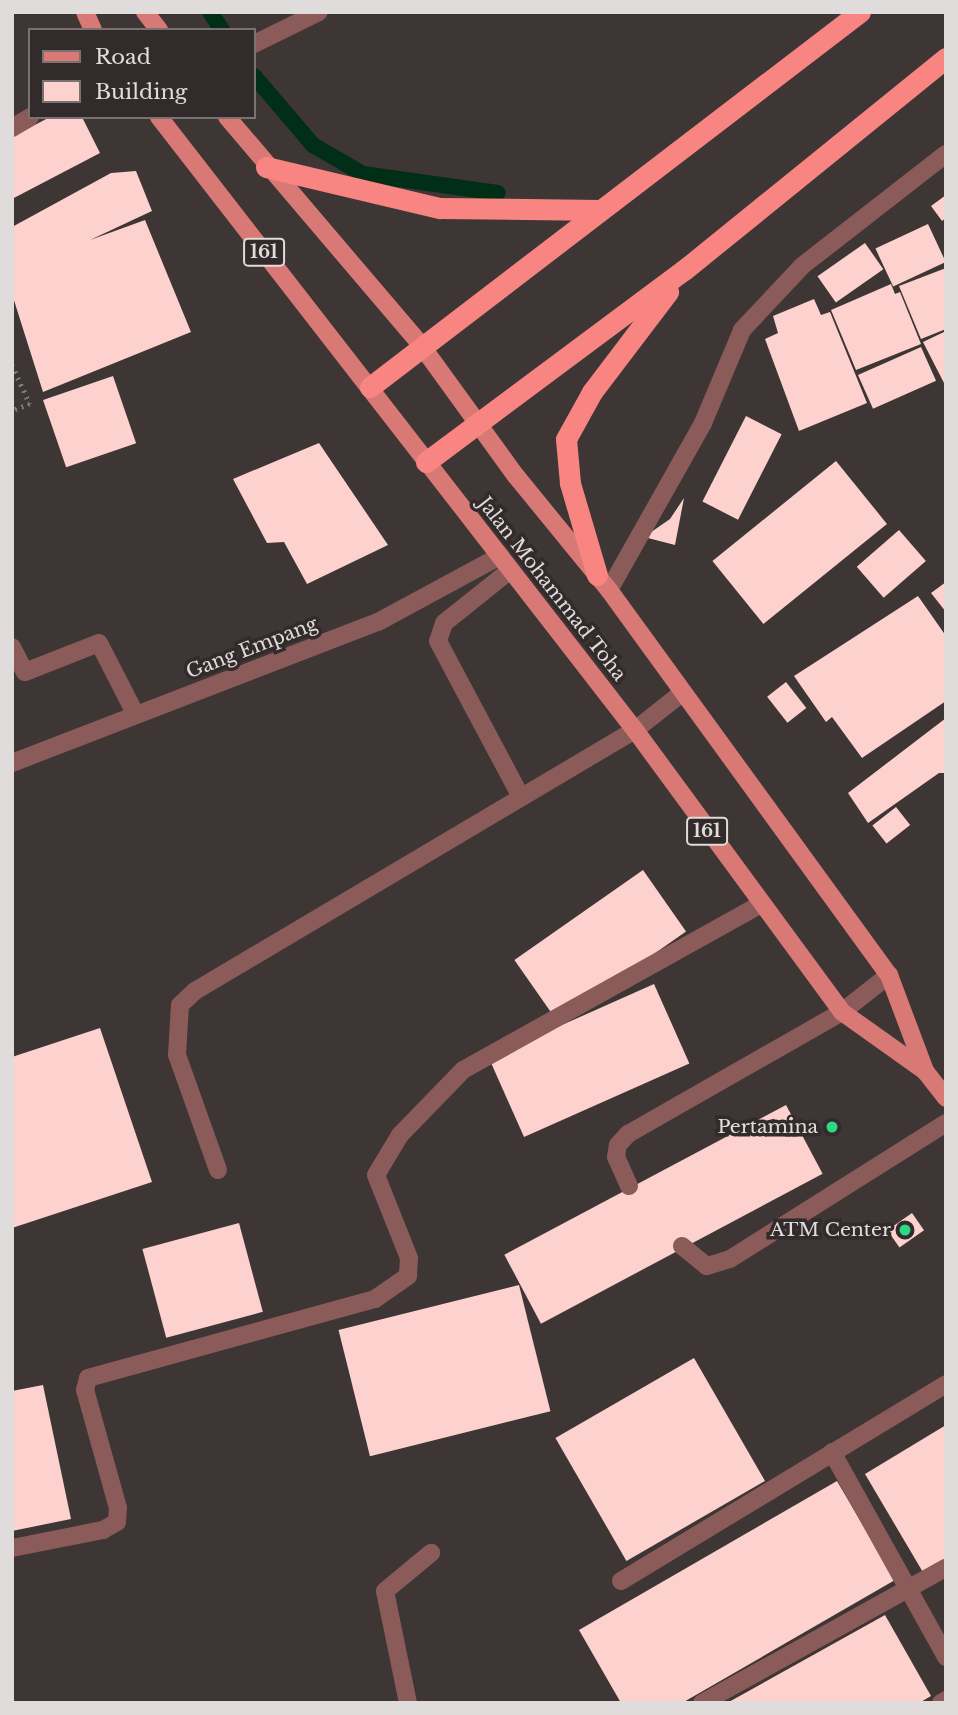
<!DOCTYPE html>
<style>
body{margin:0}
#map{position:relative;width:958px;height:1715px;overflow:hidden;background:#3d3635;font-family:"Libre Baskerville",serif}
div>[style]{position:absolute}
.stream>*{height:16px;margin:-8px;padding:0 8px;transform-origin:8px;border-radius:8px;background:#002e17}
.building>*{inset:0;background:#fcd1ce;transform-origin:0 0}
.path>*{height:4.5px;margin-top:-2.25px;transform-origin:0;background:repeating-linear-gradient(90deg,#7e7877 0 2px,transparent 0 7px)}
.lane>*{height:18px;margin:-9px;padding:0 9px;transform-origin:9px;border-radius:9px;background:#8a5b58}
.street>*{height:18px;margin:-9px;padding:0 9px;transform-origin:9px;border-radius:9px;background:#8a5b58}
.primary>*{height:18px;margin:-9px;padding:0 9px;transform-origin:9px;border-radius:9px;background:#d97975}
.highway>*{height:21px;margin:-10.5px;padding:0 10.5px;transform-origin:10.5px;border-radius:10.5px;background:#f88581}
.dots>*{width:19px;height:19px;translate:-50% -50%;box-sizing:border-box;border:4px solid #332b2b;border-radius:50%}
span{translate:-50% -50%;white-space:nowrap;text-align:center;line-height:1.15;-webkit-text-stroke:7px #332b2b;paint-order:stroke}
.shield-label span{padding:2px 5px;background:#332b2b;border:2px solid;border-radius:5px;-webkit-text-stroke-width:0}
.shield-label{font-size:18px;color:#e0dcdb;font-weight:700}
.street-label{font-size:19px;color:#e0dcdb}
.poi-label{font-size:19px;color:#e0dcdb}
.right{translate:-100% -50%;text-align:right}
.frame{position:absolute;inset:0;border:14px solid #e0dcdb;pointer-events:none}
.legend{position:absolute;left:28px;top:28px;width:228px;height:91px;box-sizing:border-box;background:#332b2b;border:2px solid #787271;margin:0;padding:9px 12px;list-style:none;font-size:21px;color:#e0dcdb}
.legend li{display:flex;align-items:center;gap:14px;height:35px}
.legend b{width:35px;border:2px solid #787271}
</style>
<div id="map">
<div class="stream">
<i style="left:210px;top:12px;width:22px;rotate:56deg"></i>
<i style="left:254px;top:76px;width:91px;rotate:49.5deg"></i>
<i style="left:313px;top:145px;width:58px;rotate:30.1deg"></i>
<i style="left:363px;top:174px;width:136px;rotate:8deg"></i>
</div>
<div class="building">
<i style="clip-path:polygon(50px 117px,82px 117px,100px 153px,12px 199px,12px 137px)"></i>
<i style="clip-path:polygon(136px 171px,152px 211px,90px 240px,145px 220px,191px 332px,43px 392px,12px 294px,12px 227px,111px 173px)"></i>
<i style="clip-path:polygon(946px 195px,946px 218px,942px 221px,931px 206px)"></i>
<i style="left:928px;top:224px;width:42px;height:58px;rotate:65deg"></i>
<i style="left:865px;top:243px;width:32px;height:58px;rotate:55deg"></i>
<i style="clip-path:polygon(946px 268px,946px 329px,921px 339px,899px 286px)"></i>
<i style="clip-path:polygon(891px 284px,895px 294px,900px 292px,921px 344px,856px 370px,831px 310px)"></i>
<i style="clip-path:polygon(814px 299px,821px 315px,830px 312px,867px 403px,799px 431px,765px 339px,778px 333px,773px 316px)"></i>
<i style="clip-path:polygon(946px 331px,946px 382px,944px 383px,923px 342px)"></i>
<i style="left:921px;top:347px;width:37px;height:69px;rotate:66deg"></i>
<i style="left:113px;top:376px;width:71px;height:74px;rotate:71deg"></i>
<i style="left:746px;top:416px;width:40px;height:96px;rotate:27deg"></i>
<i style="clip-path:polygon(319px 443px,388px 545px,307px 584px,284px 542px,267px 543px,233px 479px)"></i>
<i style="left:836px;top:461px;width:81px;height:159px;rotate:51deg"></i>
<i style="clip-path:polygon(684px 498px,675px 545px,644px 537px,670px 519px)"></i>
<i style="left:899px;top:530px;width:41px;height:56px;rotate:49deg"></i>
<i style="clip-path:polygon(946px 582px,946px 612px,931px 593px)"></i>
<i style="clip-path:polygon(918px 596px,946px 636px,946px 701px,862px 758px,832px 717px,826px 722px,794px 676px)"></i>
<i style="left:786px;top:682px;width:33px;height:24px;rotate:52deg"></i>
<i style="clip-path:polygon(946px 718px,946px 773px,939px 773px,868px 823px,848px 793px)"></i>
<i style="left:896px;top:807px;width:23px;height:30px;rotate:52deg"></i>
<i style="left:643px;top:870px;width:75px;height:157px;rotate:55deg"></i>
<i style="left:654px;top:984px;width:87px;height:181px;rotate:66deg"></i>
<i style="clip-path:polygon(100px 1028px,152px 1182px,12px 1228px,12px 1057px)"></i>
<i style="left:786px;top:1105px;width:78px;height:319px;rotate:62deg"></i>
<i style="left:912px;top:1213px;width:21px;height:30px;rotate:55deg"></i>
<i style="left:239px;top:1223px;width:92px;height:100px;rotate:75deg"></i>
<i style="left:519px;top:1285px;width:130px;height:186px;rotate:76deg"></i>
<i style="left:694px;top:1358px;width:142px;height:160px;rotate:60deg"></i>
<i style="clip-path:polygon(43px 1385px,71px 1519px,12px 1531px,12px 1391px)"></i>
<i style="clip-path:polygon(946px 1425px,946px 1561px,924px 1574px,865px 1474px)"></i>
<i style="clip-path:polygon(837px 1481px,895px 1580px,682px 1703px,621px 1703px,579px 1630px)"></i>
<i style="clip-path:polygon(885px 1615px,931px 1696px,919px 1703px,727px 1703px)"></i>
</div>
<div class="path">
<i style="left:12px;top:365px;width:43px;rotate:65.2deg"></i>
<i style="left:30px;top:404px;width:19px;rotate:159deg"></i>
</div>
<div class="lane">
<i style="left:509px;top:571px;width:83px;rotate:141.3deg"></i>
<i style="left:444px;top:623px;width:19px;rotate:108deg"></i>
<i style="left:438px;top:641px;width:174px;rotate:62deg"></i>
<i style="left:218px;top:1170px;width:122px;rotate:-109.6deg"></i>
<i style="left:177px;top:1055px;width:50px;rotate:-86.6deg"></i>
<i style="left:180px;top:1005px;width:21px;rotate:-43deg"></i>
<i style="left:195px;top:991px;width:512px;rotate:-30.68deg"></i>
<i style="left:635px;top:730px;width:60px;rotate:-38.2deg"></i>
<i style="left:629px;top:1186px;width:32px;rotate:-114deg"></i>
<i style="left:616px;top:1157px;width:12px;rotate:-81deg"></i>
<i style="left:618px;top:1145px;width:15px;rotate:-48deg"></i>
<i style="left:628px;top:1134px;width:246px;rotate:-29.7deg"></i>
<i style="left:842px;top:1012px;width:60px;rotate:-38.2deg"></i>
<i style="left:682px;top:1246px;width:32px;rotate:39deg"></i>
<i style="left:707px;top:1266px;width:24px;rotate:-17deg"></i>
<i style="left:730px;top:1259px;width:255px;rotate:-32.2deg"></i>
<i style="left:832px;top:1452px;width:235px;rotate:60.9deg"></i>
<i style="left:12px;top:1548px;width:93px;rotate:-11.2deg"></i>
<i style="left:103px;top:1530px;width:16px;rotate:-30deg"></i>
<i style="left:117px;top:1522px;width:14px;rotate:-86deg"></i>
<i style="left:118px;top:1508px;width:123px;rotate:-105.6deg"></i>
<i style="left:85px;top:1390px;width:12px;rotate:-76deg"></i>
<i style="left:88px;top:1378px;width:298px;rotate:-15.4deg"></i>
<i style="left:375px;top:1299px;width:40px;rotate:-34.9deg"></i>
<i style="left:408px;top:1276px;width:18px;rotate:-87deg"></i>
<i style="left:409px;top:1258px;width:89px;rotate:-111.7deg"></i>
<i style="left:376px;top:1175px;width:47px;rotate:-59deg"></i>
<i style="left:400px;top:1135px;width:91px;rotate:-45.9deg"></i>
<i style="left:463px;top:1070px;width:340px;rotate:-29.1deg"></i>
<i style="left:621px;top:1581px;width:380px;rotate:-31.2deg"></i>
<i style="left:702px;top:1703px;width:279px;rotate:-29deg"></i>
<i style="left:941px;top:1703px;width:6px;rotate:-31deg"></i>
</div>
<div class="street">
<i style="left:254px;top:44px;width:72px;rotate:-26.2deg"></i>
<i style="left:12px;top:128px;width:21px;rotate:-31deg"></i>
<i style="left:609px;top:590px;width:192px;rotate:-60.6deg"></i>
<i style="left:703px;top:423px;width:101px;rotate:-67.2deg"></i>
<i style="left:742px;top:330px;width:88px;rotate:-46.8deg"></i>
<i style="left:802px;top:266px;width:182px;rotate:-37.9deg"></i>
<i style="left:12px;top:647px;width:28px;rotate:63deg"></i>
<i style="left:25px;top:672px;width:79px;rotate:-21.4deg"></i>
<i style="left:99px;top:643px;width:81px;rotate:62.8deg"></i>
<i style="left:12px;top:763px;width:392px;rotate:-21.1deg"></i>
<i style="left:378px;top:622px;width:139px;rotate:-28.4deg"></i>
<i style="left:408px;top:1703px;width:114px;rotate:-101.6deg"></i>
<i style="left:385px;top:1591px;width:60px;rotate:-39.6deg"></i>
</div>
<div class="primary">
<i style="left:85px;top:12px;width:20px;rotate:66deg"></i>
<i style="left:145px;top:12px;width:23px;rotate:52deg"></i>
<i style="left:159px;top:117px;width:776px;rotate:52.17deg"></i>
<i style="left:635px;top:730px;width:350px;rotate:53.7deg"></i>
<i style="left:842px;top:1012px;width:102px;rotate:35.4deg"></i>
<i style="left:227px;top:117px;width:299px;rotate:49.6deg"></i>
<i style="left:421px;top:345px;width:162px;rotate:54.1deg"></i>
<i style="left:516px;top:476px;width:147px;rotate:50.8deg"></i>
<i style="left:609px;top:590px;width:476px;rotate:54deg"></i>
<i style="left:889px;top:975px;width:103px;rotate:69.4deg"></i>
<i style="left:925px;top:1071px;width:34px;rotate:52deg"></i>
</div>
<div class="highway">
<i style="left:266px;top:167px;width:179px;rotate:13.3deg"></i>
<i style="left:440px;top:208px;width:160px;rotate:0.7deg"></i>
<i style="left:370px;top:387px;width:617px;rotate:-37.43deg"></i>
<i style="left:426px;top:462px;width:322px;rotate:-36.7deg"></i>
<i style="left:684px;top:270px;width:337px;rotate:-39deg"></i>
<i style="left:597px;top:575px;width:96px;rotate:-106.4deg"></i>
<i style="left:570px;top:483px;width:44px;rotate:-95.2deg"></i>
<i style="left:566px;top:439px;width:54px;rotate:-61deg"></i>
<i style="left:592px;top:392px;width:126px;rotate:-52.8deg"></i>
</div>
<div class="dots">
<i style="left:832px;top:1127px;background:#2bd884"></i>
<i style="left:905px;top:1230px;background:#2bd884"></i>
</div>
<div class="shield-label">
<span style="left:264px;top:252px">161</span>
<span style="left:707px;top:831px">161</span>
</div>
<div class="street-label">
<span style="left:552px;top:589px;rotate:52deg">Jalan Mohammad Toha</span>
<span style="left:252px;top:648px;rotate:-21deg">Gang Empang</span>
</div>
<div class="poi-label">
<span class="right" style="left:818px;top:1127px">Pertamina</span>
<span class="right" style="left:891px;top:1230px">ATM Center</span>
</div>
<div class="frame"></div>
<ul class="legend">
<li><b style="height:9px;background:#d97975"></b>Road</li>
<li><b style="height:19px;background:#fcd1ce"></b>Building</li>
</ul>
</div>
